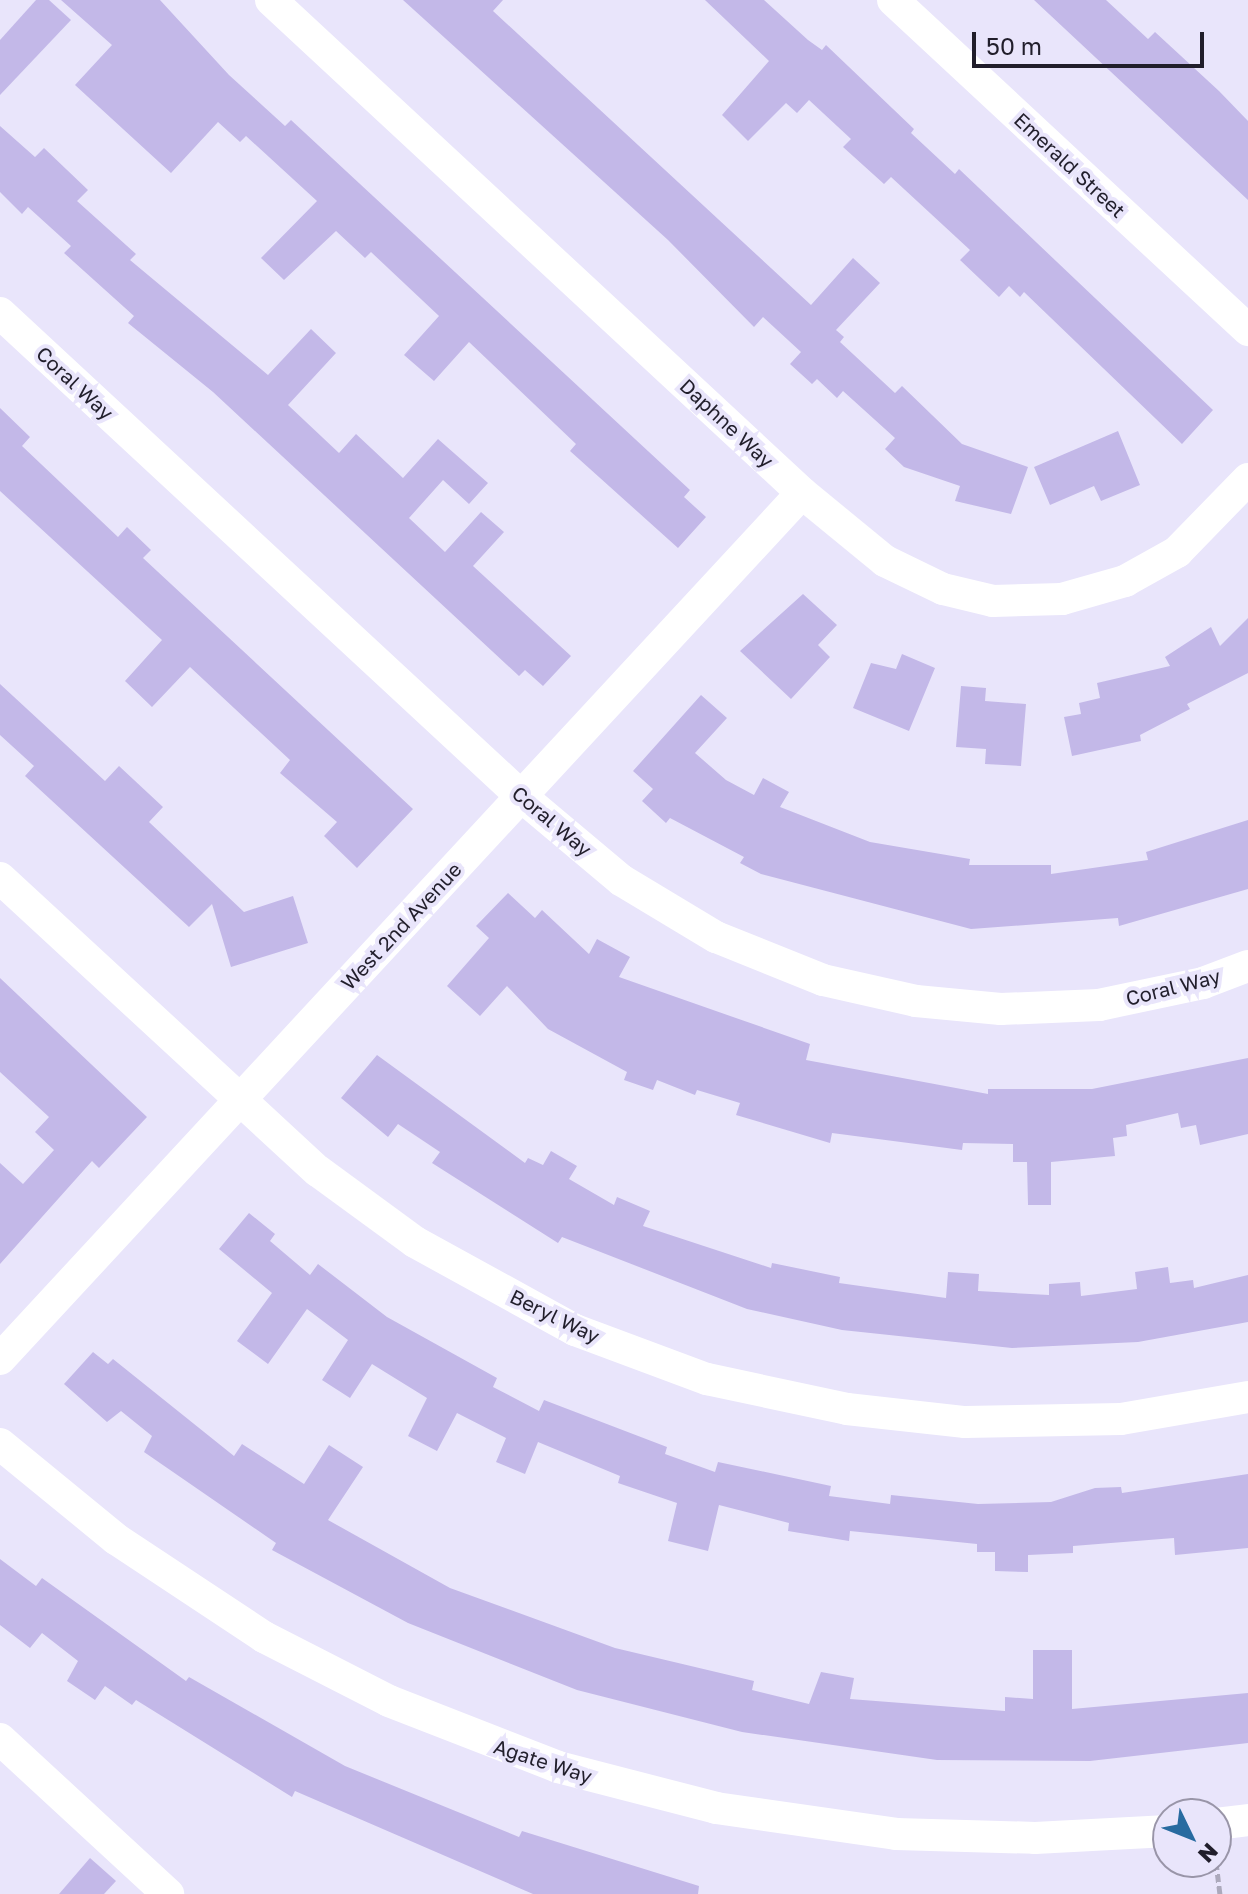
<!DOCTYPE html>
<style>
body{margin:0}
#map{position:relative;width:1248px;height:1894px;overflow:hidden;background:#e9e5fb;font-family:"Golos Text",sans-serif}
div>[style]{position:absolute}
.building>*{inset:0;background:#c3b8e8}
.path>*{height:5px;margin-top:-2.5px;transform-origin:0;background:repeating-linear-gradient(90deg,#aca9bc 0 8px,transparent 0 12px)}
.minor>*{height:32px;margin:-16px;padding:0 16px;transform-origin:16px;border-radius:16px;background:#fff}
span{translate:-50% -50%;white-space:nowrap;text-align:center;line-height:1.15;-webkit-text-stroke:8px #e9e5fb;paint-order:stroke}
.street-label{font-size:20px;color:#211e2b}
.north{position:absolute;left:1152px;top:1798px;width:80px;height:80px;box-sizing:border-box;background:#e9e5fb;border:2px solid #9995a8;border-radius:50%;rotate:133deg;font-size:22px;font-weight:700;line-height:32px;text-align:center;color:#211e2b}
.north::after{content:'';display:block;margin:auto;width:28px;height:36px;background:#286ba0;clip-path:polygon(50% 0,100% 100%,50% 72%,0 100%)}
.scale{position:absolute;left:972px;top:32px;width:232px;height:36px;box-sizing:border-box;border:4px solid #211e2b;border-top:0;padding-left:10px;font-size:24px;line-height:28px;white-space:nowrap;color:#211e2b;-webkit-text-stroke:6px #e9e5fb;paint-order:stroke}
</style>
<div id="map">
<div class="building">
<i style="clip-path:polygon(36px 0,49px 0,71px 20px,0 95px,0 40px)"></i>
<i style="clip-path:polygon(61px 0,160px 0,229px 75px,285px 126px,291px 120px,690px 490px,684px 497px,706px 517px,678px 548px,570px 451px,576px 444px,469px 342px,434px 381px,404px 355px,439px 316px,371px 252px,365px 258px,336px 231px,284px 280px,261px 258px,317px 201px,246px 136px,240px 142px,218px 122px,171px 173px,75px 85px,112px 45px)"></i>
<i style="clip-path:polygon(403px 0,503px 0,493px 11px,811px 305px,853px 258px,880px 283px,836px 330px,844px 337px,840px 342px,895px 393px,902px 386px,962px 444px,1028px 467px,1011px 514px,955px 501px,960px 486px,904px 467px,885px 449px,895px 438px,843px 391px,837px 398px,817px 379px,812px 384px,790px 364px,801px 352px,763px 317px,754px 327px,668px 240px)"></i>
<i style="clip-path:polygon(705px 0,764px 0,808px 40px,822px 50px,826px 45px,914px 129px,911px 133px,955px 174px,959px 169px,1213px 410px,1182px 444px,1024px 292px,1020px 297px,1009px 286px,999px 297px,960px 260px,970px 250px,891px 177px,884px 184px,843px 147px,851px 139px,809px 100px,797px 113px,786px 103px,748px 141px,722px 115px,769px 61px)"></i>
<i style="clip-path:polygon(1034px 0,1106px 0,1148px 39px,1155px 32px,1219px 91px,1248px 121px,1248px 200px)"></i>
<i style="clip-path:polygon(0 126px,35px 157px,44px 148px,88px 190px,77px 201px,136px 254px,130px 260px,268px 375px,311px 329px,336px 353px,288px 405px,339px 453px,356px 434px,403px 478px,438px 439px,488px 483px,469px 504px,443px 480px,409px 518px,445px 552px,481px 512px,504px 532px,473px 566px,571px 656px,543px 686px,525px 670px,519px 676px,213px 392px,128px 323px,134px 316px,64px 253px,71px 246px,28px 207px,22px 214px,0 192px)"></i>
<i style="clip-path:polygon(0 408px,30px 437px,22px 446px,118px 537px,127px 527px,151px 550px,143px 558px,413px 809px,357px 868px,324px 836px,337px 822px,280px 773px,290px 760px,190px 667px,152px 707px,125px 681px,162px 640px,0 491px)"></i>
<i style="clip-path:polygon(1118px 431px,1140px 485px,1101px 501px,1094px 486px,1050px 505px,1034px 467px)"></i>
<i style="clip-path:polygon(803px 594px,837px 625px,818px 645px,830px 657px,791px 699px,740px 651px)"></i>
<i style="clip-path:polygon(1248px 618px,1248px 673px,1187px 704px,1190px 709px,1140px 735px,1141px 741px,1072px 756px,1064px 717px,1081px 714px,1079px 703px,1100px 698px,1097px 683px,1170px 666px,1165px 657px,1211px 627px,1220px 646px)"></i>
<i style="clip-path:polygon(902px 654px,935px 668px,909px 731px,853px 708px,871px 663px,896px 669px)"></i>
<i style="clip-path:polygon(0 684px,105px 781px,119px 766px,163px 807px,149px 822px,244px 912px,293px 896px,308px 943px,231px 967px,212px 904px,189px 927px,25px 776px,34px 766px,0 735px)"></i>
<i style="clip-path:polygon(961px 686px,986px 688px,985px 701px,1026px 704px,1021px 766px,985px 764px,986px 749px,956px 747px)"></i>
<i style="clip-path:polygon(701px 695px,727px 718px,695px 753px,726px 780px,754px 795px,763px 778px,789px 792px,780px 807px,870px 842px,970px 859px,969px 865px,1051px 865px,1051px 874px,1148px 860px,1146px 852px,1248px 820px,1248px 889px,1119px 926px,1118px 918px,971px 929px,761px 874px,740px 863px,744px 857px,670px 818px,666px 823px,642px 801px,653px 789px,633px 771px)"></i>
<i style="clip-path:polygon(508px 893px,535px 918px,542px 910px,589px 954px,597px 939px,630px 957px,619px 977px,810px 1044px,806px 1060px,988px 1094px,988px 1089px,1092px 1089px,1248px 1058px,1248px 1134px,1200px 1145px,1196px 1125px,1181px 1128px,1178px 1113px,1126px 1125px,1127px 1136px,1113px 1138px,1115px 1156px,1051px 1162px,1051px 1205px,1028px 1205px,1027px 1162px,1013px 1162px,1013px 1144px,963px 1143px,962px 1150px,832px 1133px,830px 1143px,736px 1115px,740px 1103px,697px 1090px,695px 1095px,657px 1080px,653px 1090px,624px 1080px,627px 1072px,548px 1029px,507px 986px,480px 1016px,447px 986px,489px 938px,476px 926px)"></i>
<i style="clip-path:polygon(0 978px,147px 1117px,99px 1168px,92px 1161px,0 1264px,0 1163px,23px 1184px,54px 1150px,35px 1132px,49px 1117px,0 1072px)"></i>
<i style="clip-path:polygon(377px 1055px,525px 1163px,528px 1158px,543px 1165px,551px 1151px,577px 1166px,569px 1179px,614px 1205px,617px 1197px,650px 1211px,643px 1226px,771px 1268px,772px 1263px,840px 1277px,839px 1283px,946px 1298px,948px 1272px,979px 1274px,978px 1291px,1049px 1295px,1049px 1284px,1080px 1282px,1081px 1296px,1137px 1289px,1135px 1272px,1168px 1267px,1170px 1283px,1193px 1280px,1194px 1288px,1248px 1275px,1248px 1322px,1138px 1342px,1012px 1348px,842px 1330px,747px 1309px,562px 1237px,558px 1243px,432px 1163px,440px 1152px,398px 1124px,388px 1137px,341px 1098px)"></i>
<i style="clip-path:polygon(249px 1213px,275px 1234px,270px 1241px,310px 1275px,318px 1264px,387px 1317px,497px 1378px,493px 1387px,539px 1411px,544px 1400px,667px 1447px,665px 1454px,715px 1472px,718px 1462px,831px 1486px,829px 1496px,890px 1504px,891px 1495px,978px 1504px,1051px 1502px,1095px 1488px,1121px 1487px,1122px 1493px,1248px 1474px,1248px 1548px,1175px 1555px,1174px 1538px,1073px 1546px,1073px 1553px,1028px 1555px,1028px 1572px,995px 1571px,995px 1552px,977px 1552px,977px 1544px,850px 1531px,849px 1541px,788px 1531px,789px 1523px,719px 1505px,708px 1551px,668px 1541px,677px 1503px,618px 1483px,620px 1476px,538px 1442px,525px 1474px,496px 1462px,506px 1438px,457px 1413px,437px 1451px,408px 1436px,427px 1398px,372px 1364px,350px 1398px,322px 1380px,348px 1340px,307px 1309px,268px 1364px,237px 1341px,272px 1293px,219px 1249px)"></i>
<i style="clip-path:polygon(93px 1352px,108px 1364px,113px 1359px,234px 1456px,242px 1444px,304px 1484px,329px 1445px,363px 1467px,328px 1520px,450px 1588px,615px 1648px,754px 1681px,752px 1690px,809px 1704px,821px 1672px,854px 1678px,850px 1699px,1005px 1711px,1005px 1697px,1033px 1699px,1033px 1650px,1072px 1650px,1072px 1709px,1248px 1693px,1248px 1743px,1090px 1761px,937px 1760px,742px 1732px,577px 1690px,408px 1623px,272px 1550px,276px 1543px,144px 1452px,152px 1436px,121px 1411px,107px 1422px,64px 1384px)"></i>
<i style="clip-path:polygon(0 1559px,36px 1586px,42px 1578px,186px 1681px,189px 1677px,345px 1766px,519px 1837px,522px 1831px,699px 1886px,698px 1894px,533px 1894px,295px 1791px,292px 1797px,136px 1700px,132px 1705px,105px 1686px,95px 1700px,67px 1681px,78px 1661px,42px 1633px,30px 1648px,0 1625px)"></i>
<i style="clip-path:polygon(90px 1858px,116px 1881px,104px 1894px,59px 1894px)"></i>
</div>
<div class="path">
<i style="left:1216px;top:1862px;width:32px;rotate:83deg"></i>
</div>
<div class="minor">
<i style="left:271px;top:0;width:725px;rotate:42.87deg"></i>
<i style="left:802px;top:493px;width:107px;rotate:39.3deg"></i>
<i style="left:885px;top:561px;width:64px;rotate:25.8deg"></i>
<i style="left:943px;top:589px;width:51px;rotate:13.5deg"></i>
<i style="left:993px;top:601px;width:69px;rotate:-1.7deg"></i>
<i style="left:1062px;top:599px;width:66px;rotate:-15.9deg"></i>
<i style="left:1125px;top:581px;width:60px;rotate:-29.1deg"></i>
<i style="left:1177px;top:552px;width:102px;rotate:-45.8deg"></i>
<i style="left:893px;top:0;width:485px;rotate:42.9deg"></i>
<i style="left:0;top:313px;width:710px;rotate:42.83deg"></i>
<i style="left:521px;top:796px;width:131px;rotate:40deg"></i>
<i style="left:621px;top:880px;width:111px;rotate:31deg"></i>
<i style="left:716px;top:937px;width:115px;rotate:21.9deg"></i>
<i style="left:823px;top:980px;width:95px;rotate:12.7deg"></i>
<i style="left:916px;top:1001px;width:85px;rotate:5.4deg"></i>
<i style="left:1001px;top:1009px;width:98px;rotate:-2.3deg"></i>
<i style="left:1099px;top:1005px;width:106px;rotate:-11.9deg"></i>
<i style="left:1203px;top:983px;width:48px;rotate:-20.7deg"></i>
<i style="left:0;top:878px;width:432px;rotate:42.7deg"></i>
<i style="left:318px;top:1171px;width:120px;rotate:36.2deg"></i>
<i style="left:415px;top:1242px;width:183px;rotate:28.8deg"></i>
<i style="left:575px;top:1330px;width:141px;rotate:20.4deg"></i>
<i style="left:707px;top:1379px;width:143px;rotate:12.1deg"></i>
<i style="left:847px;top:1409px;width:119px;rotate:6.3deg"></i>
<i style="left:965px;top:1422px;width:156px;rotate:-1.1deg"></i>
<i style="left:1121px;top:1419px;width:129px;rotate:-9.8deg"></i>
<i style="left:0;top:1359px;width:1180px;rotate:-47.2deg"></i>
<i style="left:0;top:1444px;width:150px;rotate:39.3deg"></i>
<i style="left:116px;top:1539px;width:178px;rotate:33.5deg"></i>
<i style="left:264px;top:1637px;width:140px;rotate:27.1deg"></i>
<i style="left:389px;top:1701px;width:181px;rotate:21.3deg"></i>
<i style="left:558px;top:1767px;width:163px;rotate:14.5deg"></i>
<i style="left:716px;top:1808px;width:182px;rotate:8.2deg"></i>
<i style="left:896px;top:1834px;width:139px;rotate:1.6deg"></i>
<i style="left:1035px;top:1838px;width:133px;rotate:-3deg"></i>
<i style="left:0;top:1739px;width:229px;rotate:42.7deg"></i>
<i style="left:1216px;top:1824px;width:32px;rotate:-7deg"></i>
</div>
<div class="street-label">
<span style="left:1070px;top:165px;rotate:43deg">Emerald Street</span>
<span style="left:75px;top:383px;rotate:43deg">Coral Way</span>
<span style="left:727px;top:423px;rotate:43deg">Daphne Way</span>
<span style="left:552px;top:821px;rotate:40deg">Coral Way</span>
<span style="left:401px;top:926px;rotate:-47deg">West 2nd Avenue</span>
<span style="left:1173px;top:987px;rotate:-14deg">Coral Way</span>
<span style="left:555px;top:1316px;rotate:26deg">Beryl Way</span>
<span style="left:543px;top:1761px;rotate:18deg">Agate Way</span>
</div>
<div class="north">N</div>
<div class="scale">50 m</div>
</div>
